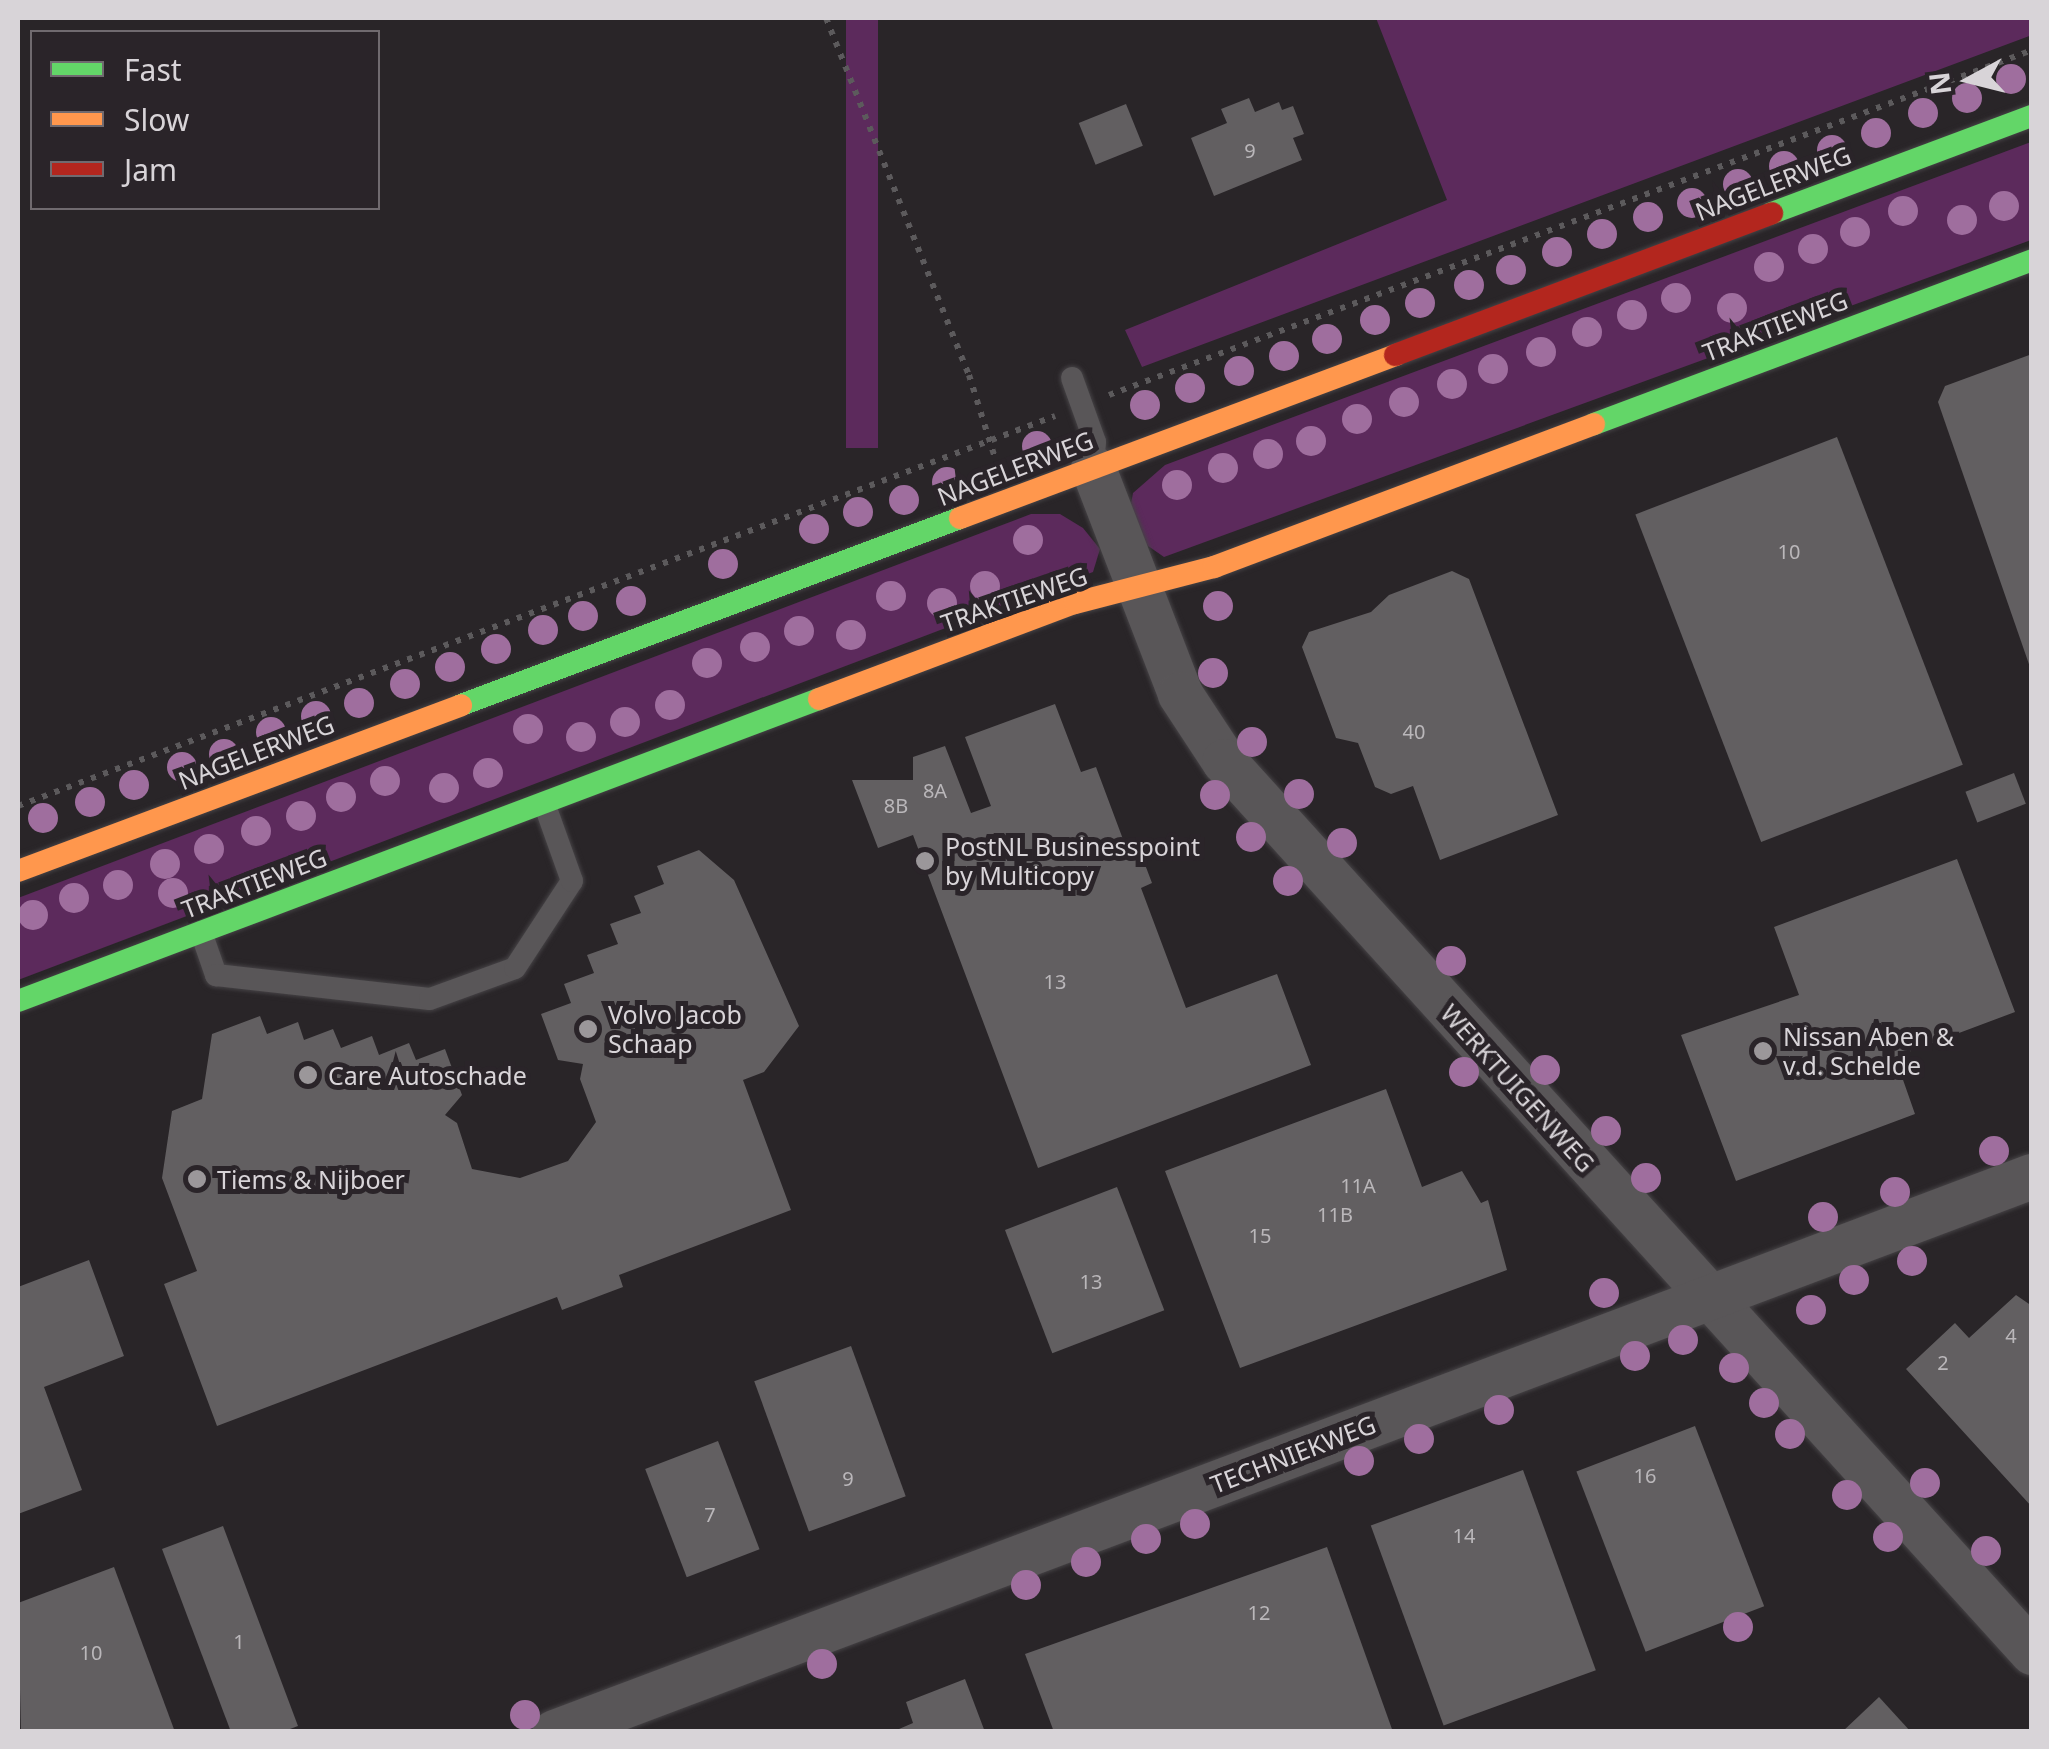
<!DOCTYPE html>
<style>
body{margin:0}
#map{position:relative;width:2049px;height:1749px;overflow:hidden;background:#292528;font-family:"Noto Sans",sans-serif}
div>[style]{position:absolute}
.green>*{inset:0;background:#5c2a5c;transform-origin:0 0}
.building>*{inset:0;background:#625f61;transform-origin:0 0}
.path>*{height:6px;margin-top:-3px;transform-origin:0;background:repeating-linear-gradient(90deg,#5c5a5c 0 5px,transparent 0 13px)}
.roads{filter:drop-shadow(0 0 2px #454245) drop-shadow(0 0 2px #454245)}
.lane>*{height:22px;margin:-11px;padding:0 11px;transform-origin:11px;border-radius:11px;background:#595658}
.street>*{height:45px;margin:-22.5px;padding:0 22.5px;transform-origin:22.5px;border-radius:22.5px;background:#595658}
.fast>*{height:22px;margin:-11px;padding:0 11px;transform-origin:11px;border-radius:11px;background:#63d668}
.slow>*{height:22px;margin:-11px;padding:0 11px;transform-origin:11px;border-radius:11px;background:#ff974d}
.jam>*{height:22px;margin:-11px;padding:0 11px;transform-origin:11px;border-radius:11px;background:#b3261e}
.trees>*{width:30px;height:30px;margin:-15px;border-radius:50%;background:#9f6e9e}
.dots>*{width:28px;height:28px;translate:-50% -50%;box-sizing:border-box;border:5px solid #2a2429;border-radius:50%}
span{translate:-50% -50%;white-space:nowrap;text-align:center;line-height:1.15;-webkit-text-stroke:10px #2a2429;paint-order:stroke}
.number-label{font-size:20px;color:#bab7ba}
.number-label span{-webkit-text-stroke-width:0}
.street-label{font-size:25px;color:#d8d4d8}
.poi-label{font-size:25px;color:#d8d4d8}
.left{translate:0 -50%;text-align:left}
.frame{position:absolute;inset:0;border:20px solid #d8d4d8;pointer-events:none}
.legend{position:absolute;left:30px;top:30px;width:350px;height:180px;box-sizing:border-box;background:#2a2429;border:2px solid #706a6f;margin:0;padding:12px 18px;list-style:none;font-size:30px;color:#d8d4d8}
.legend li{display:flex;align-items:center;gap:20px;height:50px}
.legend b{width:50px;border:2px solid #706a6f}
.north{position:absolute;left:1919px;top:30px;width:100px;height:100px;-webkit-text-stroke:8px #2a2429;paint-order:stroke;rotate:263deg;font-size:28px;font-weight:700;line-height:40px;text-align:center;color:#d8d4d8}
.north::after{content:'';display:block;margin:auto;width:35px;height:45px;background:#d8d4d8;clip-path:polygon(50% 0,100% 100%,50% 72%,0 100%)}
</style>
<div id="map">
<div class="green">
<i style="left:846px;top:18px;width:32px;height:430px"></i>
<i style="clip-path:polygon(1376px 18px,2031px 18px,2032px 35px,1142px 367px,1125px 330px,1447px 200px)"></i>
<i style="clip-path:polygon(2031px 142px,2031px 240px,1164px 557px,1138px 539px,1130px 509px,1133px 493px,1165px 465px)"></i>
<i style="clip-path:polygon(1031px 514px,1060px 514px,1083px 528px,1100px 549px,1093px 572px,18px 980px,18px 898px)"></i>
</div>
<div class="building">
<i style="clip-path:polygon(1249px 98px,1255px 112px,1279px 102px,1282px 110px,1293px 106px,1304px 134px,1293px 138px,1302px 160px,1214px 196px,1191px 138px,1227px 123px,1221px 109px)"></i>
<i style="left:1126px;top:104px;width:45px;height:51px;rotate:68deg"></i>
<i style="clip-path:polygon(2032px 354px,2032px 670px,2031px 670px,1938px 402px,1945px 386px)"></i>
<i style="left:1837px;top:437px;width:351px;height:216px;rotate:69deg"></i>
<i style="clip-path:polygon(1452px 571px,1469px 579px,1558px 815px,1440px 860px,1413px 786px,1391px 794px,1375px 787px,1358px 743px,1336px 738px,1302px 647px,1309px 632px,1371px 612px,1389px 595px)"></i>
<i style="clip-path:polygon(1055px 704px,1081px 772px,1096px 767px,1130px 858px,1141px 854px,1152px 883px,1141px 888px,1186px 1008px,1277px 974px,1311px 1065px,1038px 1168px,913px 835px,878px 848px,852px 780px,913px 780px,913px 757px,945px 746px,971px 813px,991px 806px,965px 737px)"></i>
<i style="left:2014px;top:773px;width:33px;height:52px;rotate:69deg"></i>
<i style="clip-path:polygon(699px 850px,734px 880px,799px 1026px,764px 1072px,743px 1080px,791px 1210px,619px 1275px,623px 1287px,562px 1310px,557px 1297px,217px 1426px,164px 1284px,197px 1271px,162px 1178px,172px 1111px,202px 1099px,212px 1034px,260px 1016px,267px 1034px,298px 1022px,304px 1040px,333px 1029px,341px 1048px,372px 1036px,379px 1055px,409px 1043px,416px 1060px,445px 1049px,462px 1095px,445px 1115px,457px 1123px,472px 1169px,520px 1178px,568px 1161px,596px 1122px,580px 1079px,583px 1064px,558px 1060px,541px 1014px,571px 1003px,564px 984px,594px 973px,587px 955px,618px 944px,610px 924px,641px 913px,634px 896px,664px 884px,657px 866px)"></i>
<i style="clip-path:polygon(1957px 859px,2015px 1012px,1895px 1057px,1915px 1114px,1736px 1181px,1681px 1035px,1799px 995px,1774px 927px)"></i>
<i style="clip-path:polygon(1386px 1089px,1422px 1187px,1462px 1171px,1481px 1203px,1488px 1200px,1507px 1270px,1240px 1368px,1165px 1171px)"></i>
<i style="left:1117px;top:1187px;width:132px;height:120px;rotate:69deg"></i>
<i style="clip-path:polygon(89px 1260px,124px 1356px,44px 1387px,82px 1490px,18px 1514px,18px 1287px)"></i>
<i style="clip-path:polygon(2016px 1295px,2032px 1306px,2032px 1507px,1906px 1369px,1955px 1323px,1969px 1338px)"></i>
<i style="left:851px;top:1346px;width:160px;height:103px;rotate:70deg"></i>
<i style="left:1695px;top:1426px;width:193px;height:127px;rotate:69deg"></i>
<i style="left:718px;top:1441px;width:116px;height:78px;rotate:69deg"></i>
<i style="left:1523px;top:1470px;width:213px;height:162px;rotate:70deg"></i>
<i style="clip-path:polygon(223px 1526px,298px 1726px,282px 1732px,231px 1732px,162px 1549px)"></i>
<i style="clip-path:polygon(1327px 1547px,1393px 1732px,1054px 1732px,1025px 1654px)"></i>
<i style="clip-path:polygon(114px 1567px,175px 1732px,21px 1732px,18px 1603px)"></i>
<i style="clip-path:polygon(965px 1679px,985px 1732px,892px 1732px,913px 1723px,906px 1702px)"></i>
<i style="clip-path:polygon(1879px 1697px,1911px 1732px,1842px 1732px)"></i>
</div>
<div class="path">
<i style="left:826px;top:18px;width:385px;rotate:68.2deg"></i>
<i style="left:969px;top:375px;width:84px;rotate:72.6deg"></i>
<i style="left:1109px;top:395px;width:985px;rotate:-20.49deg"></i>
<i style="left:18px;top:806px;width:1108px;rotate:-20.61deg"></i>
</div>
<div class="roads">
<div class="lane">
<i style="left:1072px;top:378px;width:68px;rotate:70.2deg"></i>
<i style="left:1095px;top:442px;width:22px;rotate:95deg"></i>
<i style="left:201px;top:932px;width:46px;rotate:70.8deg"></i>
<i style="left:216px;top:975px;width:215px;rotate:6.4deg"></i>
<i style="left:430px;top:999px;width:90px;rotate:-20deg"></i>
<i style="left:515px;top:968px;width:104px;rotate:-56.8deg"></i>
<i style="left:572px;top:881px;width:83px;rotate:-109.7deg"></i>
</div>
<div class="street">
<i style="left:1093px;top:468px;width:242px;rotate:68.9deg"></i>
<i style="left:1180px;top:694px;width:80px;rotate:56.7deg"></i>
<i style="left:1224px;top:761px;width:1203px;rotate:47.8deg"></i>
<i style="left:554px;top:1732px;width:1579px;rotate:-20.62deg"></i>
</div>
<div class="fast">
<i style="left:1772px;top:213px;width:278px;rotate:-20.5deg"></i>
<i style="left:1594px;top:424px;width:468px;rotate:-20.5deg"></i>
<i style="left:461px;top:705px;width:533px;rotate:-20.54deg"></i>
<i style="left:18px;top:1001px;width:856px;rotate:-20.66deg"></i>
</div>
<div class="slow">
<i style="left:960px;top:518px;width:465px;rotate:-20.5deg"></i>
<i style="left:819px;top:699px;width:273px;rotate:-20.6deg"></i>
<i style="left:1075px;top:603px;width:144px;rotate:-14.5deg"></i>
<i style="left:1214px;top:567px;width:406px;rotate:-20.6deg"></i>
<i style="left:18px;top:871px;width:473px;rotate:-20.5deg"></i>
</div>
<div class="jam">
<i style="left:1395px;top:355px;width:403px;rotate:-20.6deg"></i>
</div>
</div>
<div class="trees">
<i style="left:2011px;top:79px"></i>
<i style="left:1967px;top:98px"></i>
<i style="left:1923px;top:113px"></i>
<i style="left:1876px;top:133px"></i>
<i style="left:1832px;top:150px"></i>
<i style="left:1784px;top:166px"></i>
<i style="left:1738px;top:184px"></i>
<i style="left:1692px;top:203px"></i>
<i style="left:2004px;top:206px"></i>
<i style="left:1903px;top:211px"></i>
<i style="left:1648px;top:217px"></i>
<i style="left:1962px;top:220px"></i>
<i style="left:1855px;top:232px"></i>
<i style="left:1602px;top:234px"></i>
<i style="left:1813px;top:249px"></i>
<i style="left:1557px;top:252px"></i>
<i style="left:1769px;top:267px"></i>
<i style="left:1511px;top:270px"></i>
<i style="left:1469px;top:285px"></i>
<i style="left:1676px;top:298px"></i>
<i style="left:1420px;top:303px"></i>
<i style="left:1732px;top:308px"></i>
<i style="left:1632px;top:315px"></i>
<i style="left:1375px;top:320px"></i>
<i style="left:1587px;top:332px"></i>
<i style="left:1327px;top:339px"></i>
<i style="left:1541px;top:352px"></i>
<i style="left:1284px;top:356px"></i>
<i style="left:1493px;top:369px"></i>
<i style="left:1239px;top:371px"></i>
<i style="left:1452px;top:384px"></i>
<i style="left:1190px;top:388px"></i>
<i style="left:1404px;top:402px"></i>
<i style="left:1145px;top:405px"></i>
<i style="left:1357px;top:419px"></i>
<i style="left:1311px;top:441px"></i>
<i style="left:1037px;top:446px"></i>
<i style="left:1268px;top:454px"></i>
<i style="left:1223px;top:468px"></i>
<i style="left:947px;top:482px"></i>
<i style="left:1177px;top:485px"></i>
<i style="left:904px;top:500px"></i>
<i style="left:858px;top:512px"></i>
<i style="left:814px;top:529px"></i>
<i style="left:1028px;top:540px"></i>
<i style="left:723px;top:564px"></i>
<i style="left:985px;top:586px"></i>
<i style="left:891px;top:596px"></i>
<i style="left:631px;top:601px"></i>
<i style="left:942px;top:603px"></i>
<i style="left:1218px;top:606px"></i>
<i style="left:583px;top:616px"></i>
<i style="left:543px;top:630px"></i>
<i style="left:799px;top:631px"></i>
<i style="left:851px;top:635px"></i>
<i style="left:755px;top:647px"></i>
<i style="left:496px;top:649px"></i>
<i style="left:707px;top:663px"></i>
<i style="left:450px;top:667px"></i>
<i style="left:1213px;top:673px"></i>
<i style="left:405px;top:684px"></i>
<i style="left:359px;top:703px"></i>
<i style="left:670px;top:705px"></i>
<i style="left:316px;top:716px"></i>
<i style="left:625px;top:722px"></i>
<i style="left:528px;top:729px"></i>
<i style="left:271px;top:732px"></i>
<i style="left:581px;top:737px"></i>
<i style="left:1252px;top:742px"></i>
<i style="left:224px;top:754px"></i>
<i style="left:182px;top:767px"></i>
<i style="left:488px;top:773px"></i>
<i style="left:385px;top:781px"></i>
<i style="left:134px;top:785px"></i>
<i style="left:444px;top:788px"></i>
<i style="left:1299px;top:794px"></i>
<i style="left:1215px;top:795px"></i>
<i style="left:341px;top:797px"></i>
<i style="left:90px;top:802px"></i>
<i style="left:301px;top:816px"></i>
<i style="left:43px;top:818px"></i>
<i style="left:256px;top:831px"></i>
<i style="left:1251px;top:837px"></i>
<i style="left:1342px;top:843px"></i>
<i style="left:209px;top:849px"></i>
<i style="left:165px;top:864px"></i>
<i style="left:1288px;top:881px"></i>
<i style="left:118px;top:885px"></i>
<i style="left:173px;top:893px"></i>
<i style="left:74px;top:898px"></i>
<i style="left:33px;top:915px"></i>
<i style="left:1451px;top:961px"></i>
<i style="left:1545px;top:1070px"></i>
<i style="left:1464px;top:1072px"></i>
<i style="left:1606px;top:1131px"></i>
<i style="left:1994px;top:1151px"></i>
<i style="left:1646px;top:1178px"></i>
<i style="left:1895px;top:1192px"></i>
<i style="left:1823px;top:1217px"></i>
<i style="left:1912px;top:1261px"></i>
<i style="left:1854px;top:1280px"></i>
<i style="left:1604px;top:1293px"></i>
<i style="left:1811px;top:1310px"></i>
<i style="left:1683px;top:1340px"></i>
<i style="left:1635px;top:1356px"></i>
<i style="left:1734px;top:1368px"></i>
<i style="left:1764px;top:1403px"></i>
<i style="left:1499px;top:1410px"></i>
<i style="left:1790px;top:1434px"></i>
<i style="left:1419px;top:1439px"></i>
<i style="left:1359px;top:1461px"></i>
<i style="left:1925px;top:1483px"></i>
<i style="left:1847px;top:1495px"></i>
<i style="left:1195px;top:1524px"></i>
<i style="left:1888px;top:1537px"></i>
<i style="left:1146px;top:1539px"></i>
<i style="left:1986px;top:1551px"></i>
<i style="left:1086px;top:1562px"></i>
<i style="left:1026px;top:1585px"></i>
<i style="left:1738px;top:1627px"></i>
<i style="left:822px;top:1664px"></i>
<i style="left:525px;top:1715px"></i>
</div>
<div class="dots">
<i style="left:925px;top:861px;background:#9b979a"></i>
<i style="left:588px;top:1029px;background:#9b979a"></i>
<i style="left:1763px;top:1051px;background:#9b979a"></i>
<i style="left:308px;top:1075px;background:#9b979a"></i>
<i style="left:197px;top:1179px;background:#9b979a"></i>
</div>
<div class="number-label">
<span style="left:1250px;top:150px">9</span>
<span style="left:1789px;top:551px">10</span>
<span style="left:1414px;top:731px">40</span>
<span style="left:935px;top:790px">8A</span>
<span style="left:896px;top:805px">8B</span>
<span style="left:1055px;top:981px">13</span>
<span style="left:1358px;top:1185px">11A</span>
<span style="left:1335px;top:1214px">11B</span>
<span style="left:1260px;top:1235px">15</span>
<span style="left:1091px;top:1281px">13</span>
<span style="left:2011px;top:1335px">4</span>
<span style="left:1943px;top:1362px">2</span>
<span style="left:1645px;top:1475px">16</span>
<span style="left:848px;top:1478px">9</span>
<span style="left:710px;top:1514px">7</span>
<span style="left:1464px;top:1535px">14</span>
<span style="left:1259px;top:1612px">12</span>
<span style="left:239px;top:1641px">1</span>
<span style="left:91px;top:1652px">10</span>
</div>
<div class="street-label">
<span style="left:1773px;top:183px;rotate:-21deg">NAGELERWEG</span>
<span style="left:1775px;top:326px;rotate:-21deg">TRAKTIEWEG</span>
<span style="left:1015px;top:468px;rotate:-21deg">NAGELERWEG</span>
<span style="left:1014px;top:599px;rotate:-19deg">TRAKTIEWEG</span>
<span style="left:256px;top:752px;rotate:-21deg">NAGELERWEG</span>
<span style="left:254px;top:883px;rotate:-21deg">TRAKTIEWEG</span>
<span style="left:1518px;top:1088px;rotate:48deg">WERKTUIGENWEG</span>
<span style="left:1293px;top:1454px;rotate:-21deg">TECHNIEKWEG</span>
</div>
<div class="poi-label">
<span class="left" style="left:945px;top:861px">PostNL Businesspoint<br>by Multicopy</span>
<span class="left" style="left:608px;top:1029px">Volvo Jacob<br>Schaap</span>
<span class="left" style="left:1783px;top:1051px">Nissan Aben &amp;<br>v.d. Schelde</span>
<span class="left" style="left:328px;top:1075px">Care Autoschade</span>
<span class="left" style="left:217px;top:1179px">Tiems &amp; Nijboer</span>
</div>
<div class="frame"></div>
<ul class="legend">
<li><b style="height:12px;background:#63d668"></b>Fast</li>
<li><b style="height:12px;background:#ff974d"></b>Slow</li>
<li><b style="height:12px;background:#b3261e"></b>Jam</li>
</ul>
<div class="north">N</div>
</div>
